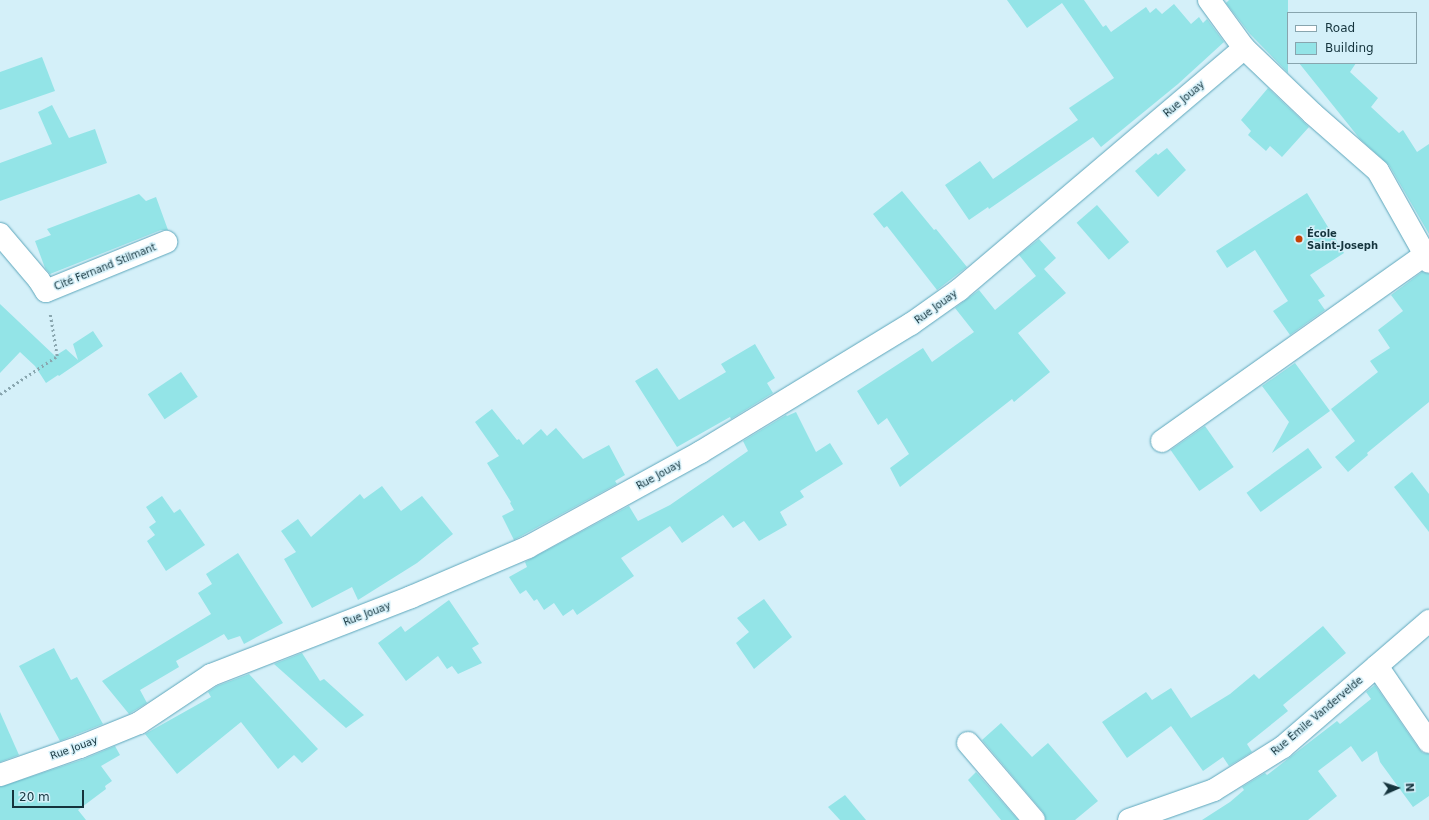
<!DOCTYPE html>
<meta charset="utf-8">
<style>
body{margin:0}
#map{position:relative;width:1429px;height:820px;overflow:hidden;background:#d4f0f9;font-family:"DejaVu Sans",sans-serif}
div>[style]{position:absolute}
.building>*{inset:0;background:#93e4e7;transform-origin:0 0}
.path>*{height:2.5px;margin-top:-1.25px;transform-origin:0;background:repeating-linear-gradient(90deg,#89a6af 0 2px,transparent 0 5px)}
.roads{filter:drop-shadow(0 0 1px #5da6bb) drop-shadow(0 0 1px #5da6bb)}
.minor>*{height:22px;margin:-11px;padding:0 11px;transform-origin:11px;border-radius:11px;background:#fff}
.dots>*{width:11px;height:11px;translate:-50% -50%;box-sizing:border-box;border:2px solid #d4f0f9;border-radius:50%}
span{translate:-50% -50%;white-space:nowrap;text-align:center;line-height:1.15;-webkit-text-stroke:3px #d4f0f9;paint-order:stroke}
.street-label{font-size:10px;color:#15343d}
.poi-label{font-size:10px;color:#15343d;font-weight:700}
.left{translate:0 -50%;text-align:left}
.legend{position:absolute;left:1287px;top:12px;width:130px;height:52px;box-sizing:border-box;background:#d4f0f9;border:1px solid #88a5ae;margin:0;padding:5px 7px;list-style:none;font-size:12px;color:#15343d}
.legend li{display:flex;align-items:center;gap:8px;height:20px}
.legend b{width:20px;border:1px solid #88a5ae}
.north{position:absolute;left:1377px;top:768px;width:40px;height:40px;-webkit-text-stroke:3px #d4f0f9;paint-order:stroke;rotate:87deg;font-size:11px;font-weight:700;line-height:16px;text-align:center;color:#15343d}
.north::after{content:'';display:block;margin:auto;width:14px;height:18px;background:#15343d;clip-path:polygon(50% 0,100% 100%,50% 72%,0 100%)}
.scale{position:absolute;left:12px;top:790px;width:72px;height:18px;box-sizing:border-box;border:2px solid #15343d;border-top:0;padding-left:5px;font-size:12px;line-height:14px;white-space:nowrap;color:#15343d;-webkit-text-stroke:3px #d4f0f9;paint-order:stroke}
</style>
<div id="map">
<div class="building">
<i style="clip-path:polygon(1007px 0,1084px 0,1103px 27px,1106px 25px,1111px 32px,1146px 7px,1150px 13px,1156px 8px,1162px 14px,1174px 4px,1191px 24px,1199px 17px,1203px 23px,1207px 19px,1224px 42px,1178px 84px,1101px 147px,1093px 137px,989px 209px,988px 207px,969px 220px,945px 185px,980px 161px,993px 179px,1078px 120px,1069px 108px,1114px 78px,1062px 3px,1027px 28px)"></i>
<i style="clip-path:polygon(1229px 0,1288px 0,1288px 73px,1250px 34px,1226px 3px)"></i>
<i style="clip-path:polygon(42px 57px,55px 91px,0 110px,0 72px)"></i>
<i style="clip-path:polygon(1299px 63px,1356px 63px,1350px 72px,1378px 98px,1371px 107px,1399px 133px,1403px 130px,1417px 152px,1429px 144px,1429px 234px,1389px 165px,1360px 139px)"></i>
<i style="clip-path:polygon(1268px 88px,1309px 127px,1282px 157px,1270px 146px,1266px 151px,1248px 135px,1251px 131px,1241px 120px)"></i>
<i style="clip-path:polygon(52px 105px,69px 138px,95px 129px,107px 163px,0 201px,0 163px,52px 144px,38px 112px)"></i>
<i style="clip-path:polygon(1167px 148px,1186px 170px,1158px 197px,1135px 171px,1156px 153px,1158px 155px)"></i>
<i style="clip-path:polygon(902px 191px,934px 230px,936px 229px,967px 267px,937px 290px,887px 226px,884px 228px,873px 214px)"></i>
<i style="clip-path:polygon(1307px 193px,1344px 253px,1310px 275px,1325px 296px,1318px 300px,1325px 310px,1290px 335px,1273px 311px,1288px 301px,1255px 250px,1227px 268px,1216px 251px)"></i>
<i style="clip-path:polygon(139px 194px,146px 201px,156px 197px,168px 230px,161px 230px,50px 274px,45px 268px,35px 241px,51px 235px,47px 229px)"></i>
<i style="left:1097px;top:205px;width:49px;height:27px;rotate:49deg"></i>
<i style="clip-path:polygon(1039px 239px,1056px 258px,1044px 269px,1066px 293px,1018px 333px,1050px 372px,1014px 402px,1012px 399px,900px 487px,890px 468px,909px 454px,887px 418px,878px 425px,857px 391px,923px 348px,932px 362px,974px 332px,955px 308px,979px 290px,995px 310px,1036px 276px,1019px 255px)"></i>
<i style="clip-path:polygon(1422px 272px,1429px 274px,1429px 402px,1367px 453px,1368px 455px,1348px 472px,1335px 457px,1355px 441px,1331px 409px,1378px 372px,1370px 361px,1390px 348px,1378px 330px,1403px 311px,1391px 295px)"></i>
<i style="clip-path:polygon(0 304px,55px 356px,66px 349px,78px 360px,73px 344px,93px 331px,103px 346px,59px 376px,58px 375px,46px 383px,35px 366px,20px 352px,0 373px)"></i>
<i style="clip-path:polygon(755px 344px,775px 378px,767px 383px,773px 393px,731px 419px,730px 417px,677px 447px,635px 381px,657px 368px,679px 400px,726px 372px,721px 364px)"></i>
<i style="clip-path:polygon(1295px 363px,1330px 411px,1272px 453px,1289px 422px,1262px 386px)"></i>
<i style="left:181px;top:372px;width:30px;height:40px;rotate:56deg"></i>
<i style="clip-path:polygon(492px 409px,517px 440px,519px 439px,523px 445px,541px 429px,547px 436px,556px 428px,583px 459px,609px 445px,625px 475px,615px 481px,617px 484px,514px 540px,502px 516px,514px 510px,510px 503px,511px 502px,487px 463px,499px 456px,475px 422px)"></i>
<i style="clip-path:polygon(796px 412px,816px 452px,830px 443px,843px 464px,800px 491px,804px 497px,780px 512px,787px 525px,759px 541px,744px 521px,733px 528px,723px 515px,682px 543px,670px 526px,621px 558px,634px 576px,577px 615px,573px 609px,563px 616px,554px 603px,544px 610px,537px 599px,534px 601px,526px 590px,520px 594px,509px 577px,527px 567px,525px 562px,629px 506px,638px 521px,670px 505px,748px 451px,743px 441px,786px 415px,787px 416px)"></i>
<i style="left:1205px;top:426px;width:50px;height:42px;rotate:55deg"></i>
<i style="left:1308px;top:448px;width:24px;height:76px;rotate:54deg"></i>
<i style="clip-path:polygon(1412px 472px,1429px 494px,1429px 532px,1394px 487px)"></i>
<i style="clip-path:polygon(382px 486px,401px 511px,422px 496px,453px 534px,417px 563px,358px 600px,352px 587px,312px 608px,284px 559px,296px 552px,281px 531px,298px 519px,311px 537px,360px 494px,364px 499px)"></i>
<i style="clip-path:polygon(162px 496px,174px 513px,180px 509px,205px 545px,166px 571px,147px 541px,155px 535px,149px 527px,156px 522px,146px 507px)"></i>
<i style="clip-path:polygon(238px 553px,283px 623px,244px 644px,240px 636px,228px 640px,224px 634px,176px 661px,179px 667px,140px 690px,147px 703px,129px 714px,102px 681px,211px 614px,198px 593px,212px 584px,206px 574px)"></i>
<i style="clip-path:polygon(764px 599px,792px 637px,754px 669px,736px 643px,749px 632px,737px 618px)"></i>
<i style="clip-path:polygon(449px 600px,479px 644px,472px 648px,482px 663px,458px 674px,452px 666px,447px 669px,438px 656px,406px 681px,378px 643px,401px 626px,405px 632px)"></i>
<i style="clip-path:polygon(1323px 626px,1346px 653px,1283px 705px,1288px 711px,1247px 744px,1252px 752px,1229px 766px,1223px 757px,1203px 771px,1171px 726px,1127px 758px,1102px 722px,1146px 692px,1152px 700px,1171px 688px,1191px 718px,1230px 694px,1254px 674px,1259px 679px)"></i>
<i style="clip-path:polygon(54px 648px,71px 680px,77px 677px,103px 724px,60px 741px,19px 666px)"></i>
<i style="clip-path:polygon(302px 653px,320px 681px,324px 679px,364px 715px,346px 728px,274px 664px)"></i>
<i style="clip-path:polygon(249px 674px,318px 749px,302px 763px,294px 755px,278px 769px,241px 722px,177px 774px,145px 734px,211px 697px,208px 692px,217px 686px)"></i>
<i style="clip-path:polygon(1375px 685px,1419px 749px,1423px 753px,1429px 754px,1429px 796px,1413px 807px,1380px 762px,1377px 751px,1362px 762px,1351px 746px,1318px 771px,1337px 796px,1308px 820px,1202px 820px,1230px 802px,1244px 790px,1242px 787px,1265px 773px,1267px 775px,1337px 721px,1340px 724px,1371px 699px,1366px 692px)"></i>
<i style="clip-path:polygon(0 712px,19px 755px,0 762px)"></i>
<i style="clip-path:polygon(1001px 723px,1032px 757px,1048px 743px,1098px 801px,1075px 820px,1046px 820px,1043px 812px,982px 740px)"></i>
<i style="clip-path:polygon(115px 746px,120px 755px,101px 766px,112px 781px,105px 786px,106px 789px,78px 810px,86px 820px,0 820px,0 787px,84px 759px)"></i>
<i style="clip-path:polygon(976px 772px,1018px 820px,1001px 820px,968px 780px)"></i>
<i style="clip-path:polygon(845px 795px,866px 820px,840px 820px,828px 807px)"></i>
</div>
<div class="path">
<i style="left:0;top:394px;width:69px;rotate:-33.7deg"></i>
<i style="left:57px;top:356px;width:43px;rotate:-99.5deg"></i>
</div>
<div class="roads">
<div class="minor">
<i style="left:1209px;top:0;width:59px;rotate:53.9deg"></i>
<i style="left:1244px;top:48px;width:95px;rotate:43.7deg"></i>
<i style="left:1313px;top:114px;width:86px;rotate:41.2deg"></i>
<i style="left:1378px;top:171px;width:104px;rotate:60.7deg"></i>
<i style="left:0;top:234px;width:60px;rotate:49.7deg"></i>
<i style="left:39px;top:280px;width:13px;rotate:58deg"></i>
<i style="left:46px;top:291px;width:130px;rotate:-22.2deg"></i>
<i style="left:1162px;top:441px;width:322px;rotate:-35.3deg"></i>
<i style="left:1377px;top:666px;width:92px;rotate:55.6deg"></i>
<i style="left:968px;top:743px;width:101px;rotate:49.4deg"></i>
<i style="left:0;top:775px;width:85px;rotate:-19.3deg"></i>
<i style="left:80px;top:747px;width:64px;rotate:-22.1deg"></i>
<i style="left:139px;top:723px;width:87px;rotate:-33.7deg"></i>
<i style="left:211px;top:675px;width:215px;rotate:-21.3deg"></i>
<i style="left:411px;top:597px;width:127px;rotate:-23.1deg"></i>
<i style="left:528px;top:547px;width:197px;rotate:-28.8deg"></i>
<i style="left:701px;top:452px;width:246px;rotate:-31.4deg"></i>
<i style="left:911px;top:324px;width:59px;rotate:-35.3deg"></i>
<i style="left:959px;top:290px;width:374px;rotate:-40.3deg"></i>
<i style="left:1129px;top:820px;width:90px;rotate:-19.4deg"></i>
<i style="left:1214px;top:790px;width:81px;rotate:-31.9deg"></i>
<i style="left:1283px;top:747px;width:193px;rotate:-40.8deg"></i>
</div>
</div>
<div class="dots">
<i style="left:1299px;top:239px;background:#c74105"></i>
</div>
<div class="street-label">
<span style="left:1184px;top:99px;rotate:-40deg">Rue Jouay</span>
<span style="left:105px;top:267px;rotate:-22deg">Cité Fernand Stilmant</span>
<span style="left:936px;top:307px;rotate:-36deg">Rue Jouay</span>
<span style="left:659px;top:475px;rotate:-29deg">Rue Jouay</span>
<span style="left:367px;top:614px;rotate:-21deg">Rue Jouay</span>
<span style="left:1317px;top:716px;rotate:-40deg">Rue Émile Vandervelde</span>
<span style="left:74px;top:748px;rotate:-20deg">Rue Jouay</span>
</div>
<div class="poi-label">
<span class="left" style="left:1307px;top:239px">École<br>Saint-Joseph</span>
</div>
<ul class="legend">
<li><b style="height:5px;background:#fff"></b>Road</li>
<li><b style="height:11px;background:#93e4e7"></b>Building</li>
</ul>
<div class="north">N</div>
<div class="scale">20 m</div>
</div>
